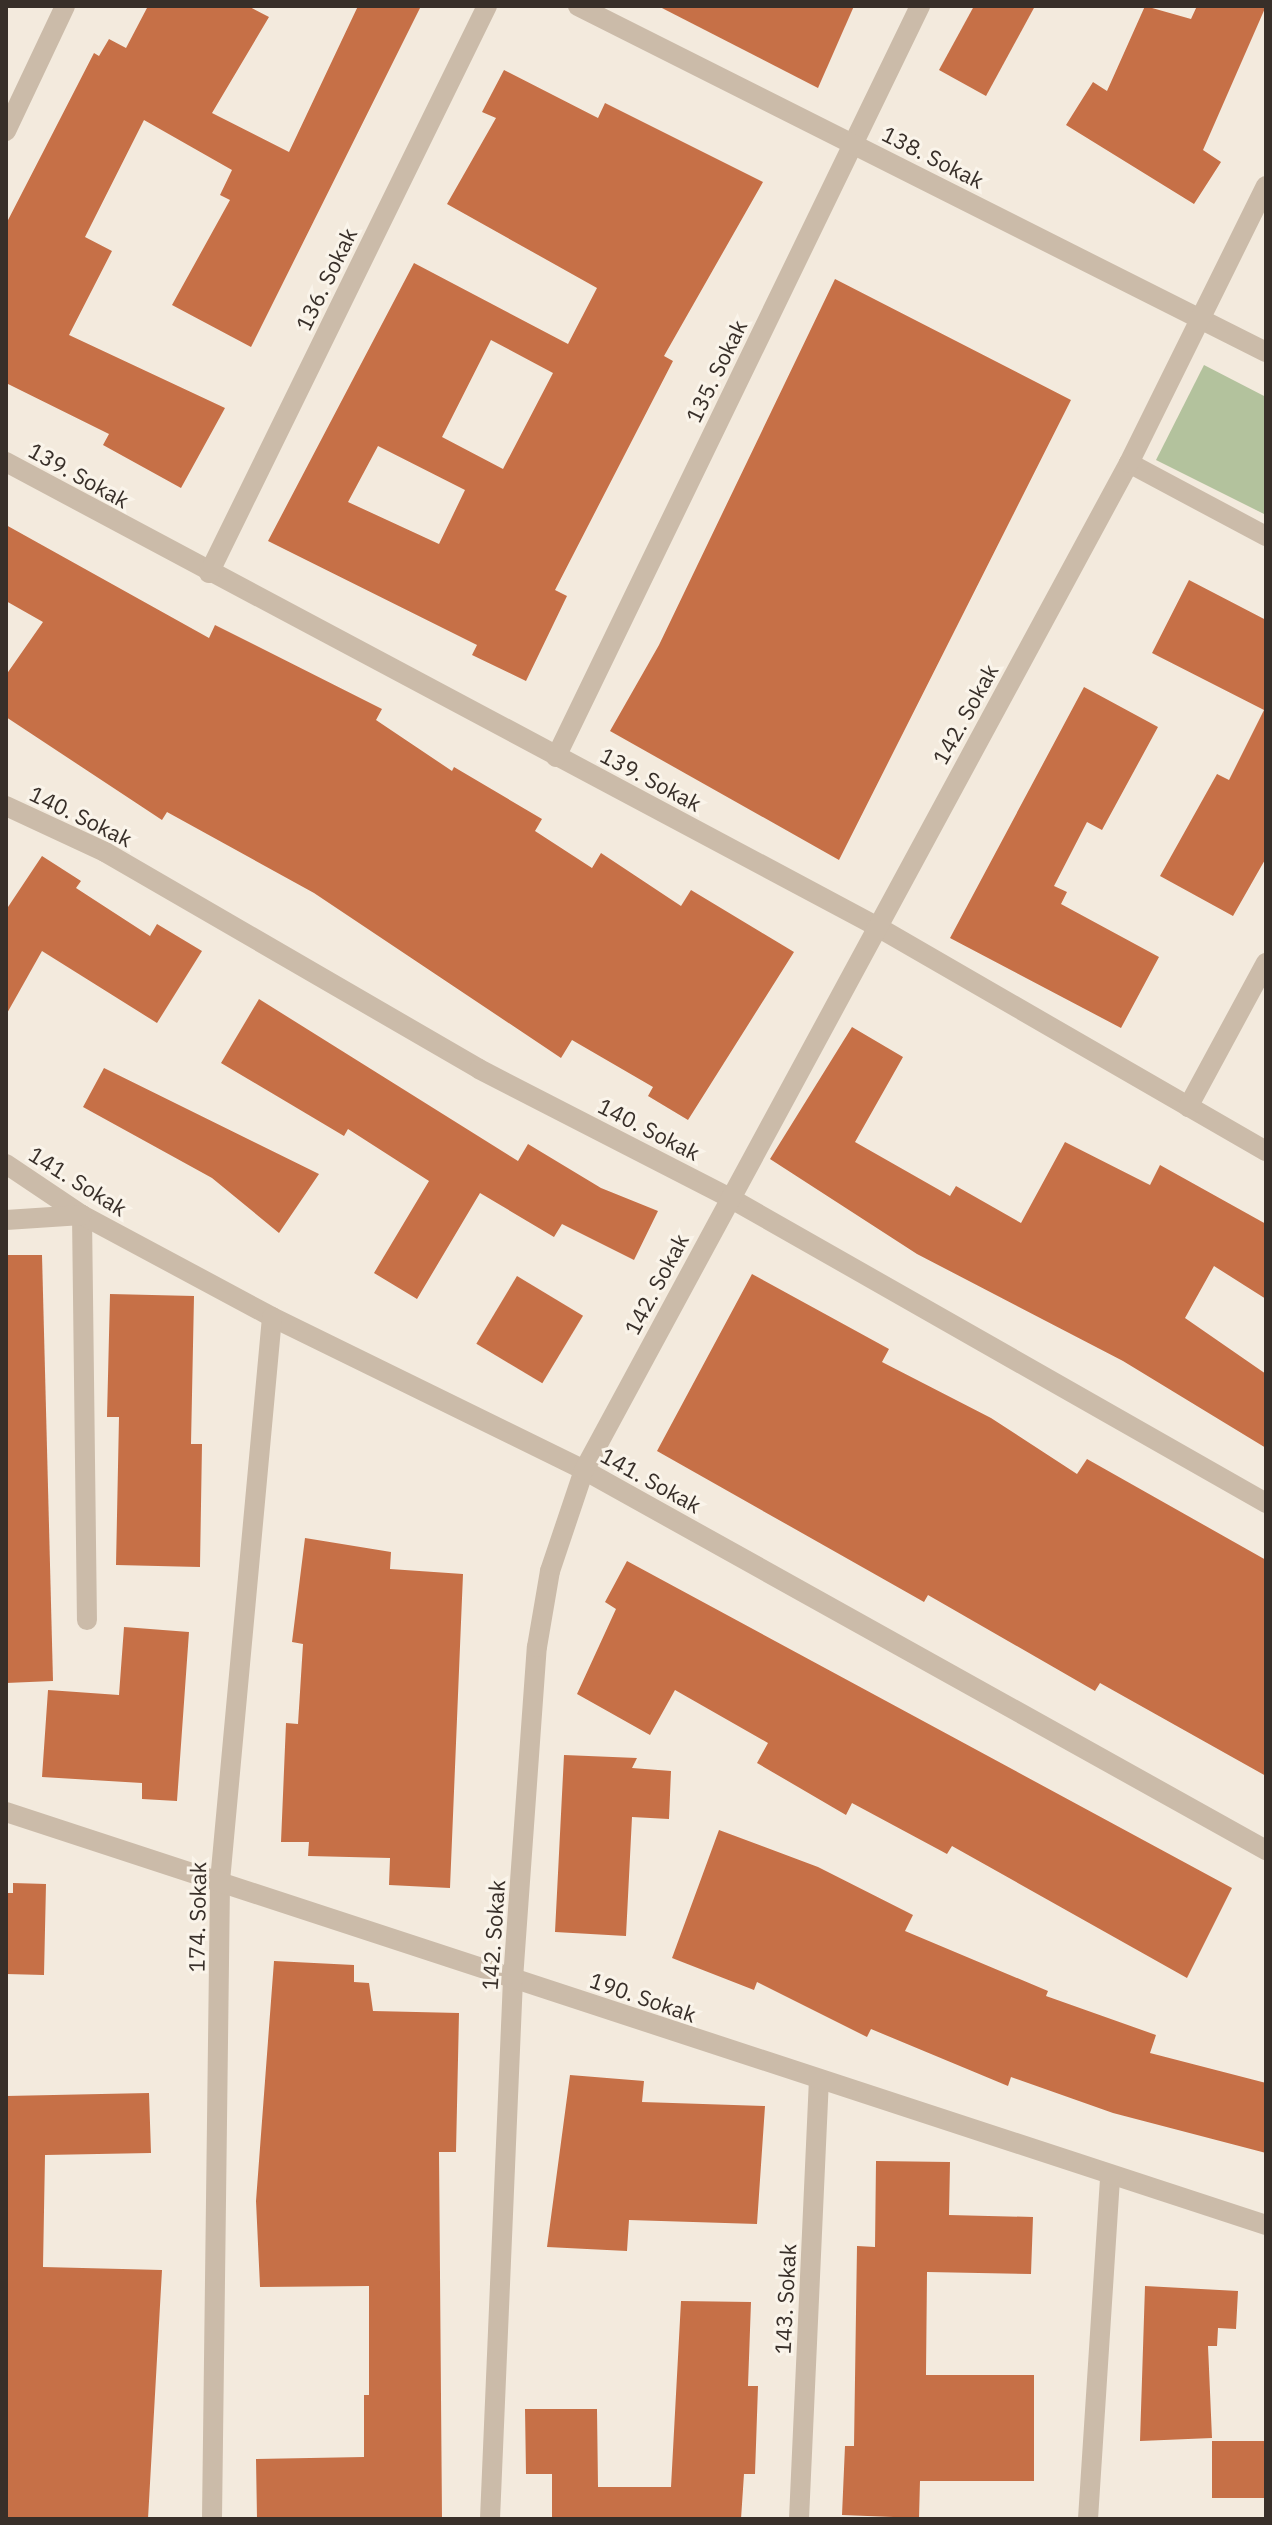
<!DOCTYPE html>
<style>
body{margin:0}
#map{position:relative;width:1272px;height:2525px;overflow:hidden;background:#f3eadd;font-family:"IBM Plex Sans",sans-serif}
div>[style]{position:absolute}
.green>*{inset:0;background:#b3c29d}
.building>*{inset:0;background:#c67047;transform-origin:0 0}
.service>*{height:20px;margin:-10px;padding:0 10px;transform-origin:10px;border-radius:10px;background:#cbbba9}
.minor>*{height:20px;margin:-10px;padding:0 10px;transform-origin:10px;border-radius:10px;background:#cbbba9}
.tertiary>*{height:20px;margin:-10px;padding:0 10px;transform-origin:10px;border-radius:10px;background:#cbbba9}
span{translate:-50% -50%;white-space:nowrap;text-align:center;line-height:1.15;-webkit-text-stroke:6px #faf4ea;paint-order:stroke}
.street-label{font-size:22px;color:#382f29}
.frame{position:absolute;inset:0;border:8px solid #382f29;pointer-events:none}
</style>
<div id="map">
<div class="green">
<i style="clip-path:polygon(1204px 365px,1266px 397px,1266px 515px,1156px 460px)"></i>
</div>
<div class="building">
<i style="clip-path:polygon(148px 6px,248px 6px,269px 17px,212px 113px,289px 152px,358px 6px,421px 6px,251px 347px,172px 305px,230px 200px,220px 195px,232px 170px,144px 120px,85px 237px,112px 251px,69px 335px,225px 408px,181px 488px,103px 445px,109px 434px,6px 383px,6px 224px,94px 53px,99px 56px,109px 39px,126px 48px)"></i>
<i style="clip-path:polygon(658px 6px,854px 6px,818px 88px)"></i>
<i style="clip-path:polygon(974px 6px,1035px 6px,986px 96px,939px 70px)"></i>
<i style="clip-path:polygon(1145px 6px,1191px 19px,1197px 6px,1266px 6px,1203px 150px,1221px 162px,1194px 204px,1066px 125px,1093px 82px,1107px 91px)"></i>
<i style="clip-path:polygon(evenodd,504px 70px,598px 118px,605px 103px,763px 182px,664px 356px,673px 361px,555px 590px,567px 596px,526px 681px,472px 655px,477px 645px,268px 541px,414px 263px,568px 344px,597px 288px,447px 204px,496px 118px,482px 112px,504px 70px,491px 340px,553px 373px,503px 469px,442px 437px,491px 340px,504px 70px,378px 446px,465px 490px,439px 544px,348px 502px,378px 446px)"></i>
<i style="clip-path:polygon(835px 279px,1071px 400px,839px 860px,610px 731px,659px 645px)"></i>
<i style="clip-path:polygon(6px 525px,209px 638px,215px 625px,382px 709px,376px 720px,452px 771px,454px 767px,542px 819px,535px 831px,592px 868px,601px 853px,681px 906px,691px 890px,794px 952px,688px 1120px,648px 1096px,653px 1087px,572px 1040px,561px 1058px,314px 893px,167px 812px,162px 820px,6px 717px,6px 675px,43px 622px,6px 601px)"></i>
<i style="clip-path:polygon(1189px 580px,1266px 620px,1266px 858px,1233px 916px,1160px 876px,1217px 774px,1229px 780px,1264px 710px,1152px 653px)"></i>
<i style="clip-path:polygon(1084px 687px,1158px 727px,1102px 830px,1087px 822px,1054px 886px,1067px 892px,1061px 904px,1159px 957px,1121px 1028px,950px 938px)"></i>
<i style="clip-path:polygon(42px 856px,81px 881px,76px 888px,150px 936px,157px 924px,202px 951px,157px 1023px,42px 951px,6px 1015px,6px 910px)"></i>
<i style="clip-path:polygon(259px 999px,518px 1161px,528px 1144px,601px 1188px,658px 1211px,634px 1260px,562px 1224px,554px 1237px,480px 1193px,417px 1299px,374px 1273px,429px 1181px,348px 1129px,344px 1136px,221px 1063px)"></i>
<i style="clip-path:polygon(852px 1027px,903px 1057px,855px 1142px,950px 1196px,956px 1186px,1021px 1223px,1065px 1142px,1150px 1185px,1160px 1165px,1266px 1224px,1266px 1299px,1214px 1266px,1185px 1318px,1266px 1374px,1266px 1448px,1123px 1361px,917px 1254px,770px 1159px)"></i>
<i style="clip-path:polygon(104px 1068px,319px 1174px,279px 1233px,212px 1178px,83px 1107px)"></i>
<i style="clip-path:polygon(6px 1255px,42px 1255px,53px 1681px,6px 1683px)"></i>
<i style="clip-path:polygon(752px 1274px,889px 1349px,882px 1362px,991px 1418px,1077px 1474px,1087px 1459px,1266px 1560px,1266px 1776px,1100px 1683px,1095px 1691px,928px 1595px,924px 1602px,657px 1451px)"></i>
<i style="left:517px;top:1276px;width:77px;height:79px;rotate:31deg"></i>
<i style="clip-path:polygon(110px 1294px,194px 1296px,191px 1444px,202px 1444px,200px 1567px,116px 1565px,119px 1417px,107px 1417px)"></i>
<i style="clip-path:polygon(305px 1538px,391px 1552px,390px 1569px,463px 1574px,450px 1888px,389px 1885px,390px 1858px,308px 1856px,309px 1842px,281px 1842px,286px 1723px,298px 1724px,303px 1644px,292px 1642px)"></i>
<i style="clip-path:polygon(627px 1561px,1232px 1888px,1187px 1978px,952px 1846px,947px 1854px,852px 1803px,846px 1815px,757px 1763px,768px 1743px,675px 1690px,650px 1735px,577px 1694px,616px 1609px,605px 1602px)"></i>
<i style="clip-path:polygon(124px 1627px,189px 1632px,177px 1801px,142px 1799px,142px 1783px,42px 1777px,48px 1690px,119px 1695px)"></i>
<i style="clip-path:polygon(564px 1755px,637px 1758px,632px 1768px,671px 1771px,669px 1819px,632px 1817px,626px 1936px,555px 1932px)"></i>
<i style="clip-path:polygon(719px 1830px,818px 1867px,913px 1915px,905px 1931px,1048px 1991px,1046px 1996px,1156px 2035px,1150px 2053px,1266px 2083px,1266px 2153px,1113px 2113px,1011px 2077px,1008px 2086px,871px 2029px,867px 2037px,757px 1982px,754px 1990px,672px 1958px)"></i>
<i style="clip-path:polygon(13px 1883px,46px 1884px,44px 1975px,6px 1974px,6px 1893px,13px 1893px)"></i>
<i style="clip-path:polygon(274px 1961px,354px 1965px,354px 1982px,369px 1983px,373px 2011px,459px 2013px,456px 2152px,439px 2152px,442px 2519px,257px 2519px,256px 2459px,364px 2457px,364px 2395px,369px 2395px,369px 2286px,260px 2287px,256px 2201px)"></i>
<i style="clip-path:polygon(570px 2075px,644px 2081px,642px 2102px,765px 2106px,757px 2224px,629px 2220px,627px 2251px,547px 2247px)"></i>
<i style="clip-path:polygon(149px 2093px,151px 2153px,45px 2155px,43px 2267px,162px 2270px,148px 2519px,6px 2519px,6px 2096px)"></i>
<i style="clip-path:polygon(876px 2161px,950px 2162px,949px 2215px,1033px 2217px,1031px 2274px,927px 2272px,926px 2375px,1034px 2375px,1034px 2481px,920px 2481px,919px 2518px,842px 2515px,845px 2446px,854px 2446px,857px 2246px,875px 2247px)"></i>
<i style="clip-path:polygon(1145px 2286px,1238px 2291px,1236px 2329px,1218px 2328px,1217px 2346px,1208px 2346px,1212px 2438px,1140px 2441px)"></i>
<i style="clip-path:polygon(681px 2301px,751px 2302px,748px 2386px,758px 2386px,755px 2474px,744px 2474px,741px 2519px,552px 2519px,552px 2474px,526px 2474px,525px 2409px,597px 2409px,598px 2487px,671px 2487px)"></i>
<i style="left:1266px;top:2441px;width:57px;height:54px;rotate:90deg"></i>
</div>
<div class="service">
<i style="left:82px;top:1215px;width:405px;rotate:89.3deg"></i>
</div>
<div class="minor">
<i style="left:6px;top:131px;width:138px;rotate:-64.7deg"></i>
<i style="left:6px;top:462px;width:986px;rotate:28.07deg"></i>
<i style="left:876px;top:926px;width:450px;rotate:30deg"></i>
<i style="left:1129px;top:463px;width:155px;rotate:28.1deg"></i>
<i style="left:209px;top:573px;width:631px;rotate:-63.88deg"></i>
<i style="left:556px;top:757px;width:835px;rotate:-64.14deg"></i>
<i style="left:6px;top:806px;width:109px;rotate:24.9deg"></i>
<i style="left:105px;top:852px;width:432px;rotate:30.1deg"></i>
<i style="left:479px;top:1069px;width:282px;rotate:27.2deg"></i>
<i style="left:730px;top:1198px;width:617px;rotate:29.64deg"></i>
<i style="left:1188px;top:1107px;width:164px;rotate:-61.6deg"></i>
<i style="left:6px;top:1164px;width:92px;rotate:33.9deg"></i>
<i style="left:82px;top:1215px;width:216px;rotate:28.2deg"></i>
<i style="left:272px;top:1317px;width:347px;rotate:26.1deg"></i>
<i style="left:584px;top:1470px;width:781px;rotate:29.13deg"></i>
<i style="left:6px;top:1220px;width:76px;rotate:-3.8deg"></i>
<i style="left:212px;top:2519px;width:638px;rotate:-89.28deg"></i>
<i style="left:220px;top:1881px;width:566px;rotate:-84.73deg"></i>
<i style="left:490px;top:2519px;width:540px;rotate:-87.56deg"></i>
<i style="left:799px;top:2519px;width:438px;rotate:-87.4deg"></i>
<i style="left:1088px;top:2519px;width:343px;rotate:-86.3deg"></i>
</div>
<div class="tertiary">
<i style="left:578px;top:6px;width:770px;rotate:26.7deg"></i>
<i style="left:6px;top:1812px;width:1326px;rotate:18.15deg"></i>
<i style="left:513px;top:1979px;width:333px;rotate:-85.9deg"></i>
<i style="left:537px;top:1647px;width:77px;rotate:-80.3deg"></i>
<i style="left:550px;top:1571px;width:107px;rotate:-71.4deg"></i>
<i style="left:584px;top:1470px;width:1145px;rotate:-61.58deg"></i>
<i style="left:1129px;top:463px;width:309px;rotate:-63.7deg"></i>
</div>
<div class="street-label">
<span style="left:933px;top:157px;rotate:27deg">138. Sokak</span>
<span style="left:326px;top:279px;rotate:-64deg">136. Sokak</span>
<span style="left:716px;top:371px;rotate:-64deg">135. Sokak</span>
<span style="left:79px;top:475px;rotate:29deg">139. Sokak</span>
<span style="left:965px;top:714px;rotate:-61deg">142. Sokak</span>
<span style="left:651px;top:779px;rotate:28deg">139. Sokak</span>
<span style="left:81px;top:816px;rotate:26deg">140. Sokak</span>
<span style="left:649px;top:1129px;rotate:27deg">140. Sokak</span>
<span style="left:78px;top:1181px;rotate:32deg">141. Sokak</span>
<span style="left:656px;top:1284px;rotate:-62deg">142. Sokak</span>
<span style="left:651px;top:1480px;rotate:29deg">141. Sokak</span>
<span style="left:197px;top:1917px;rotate:-89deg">174. Sokak</span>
<span style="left:493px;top:1935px;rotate:-86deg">142. Sokak</span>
<span style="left:643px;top:1997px;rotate:19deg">190. Sokak</span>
<span style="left:785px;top:2299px;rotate:-87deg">143. Sokak</span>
</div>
<div class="frame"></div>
</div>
